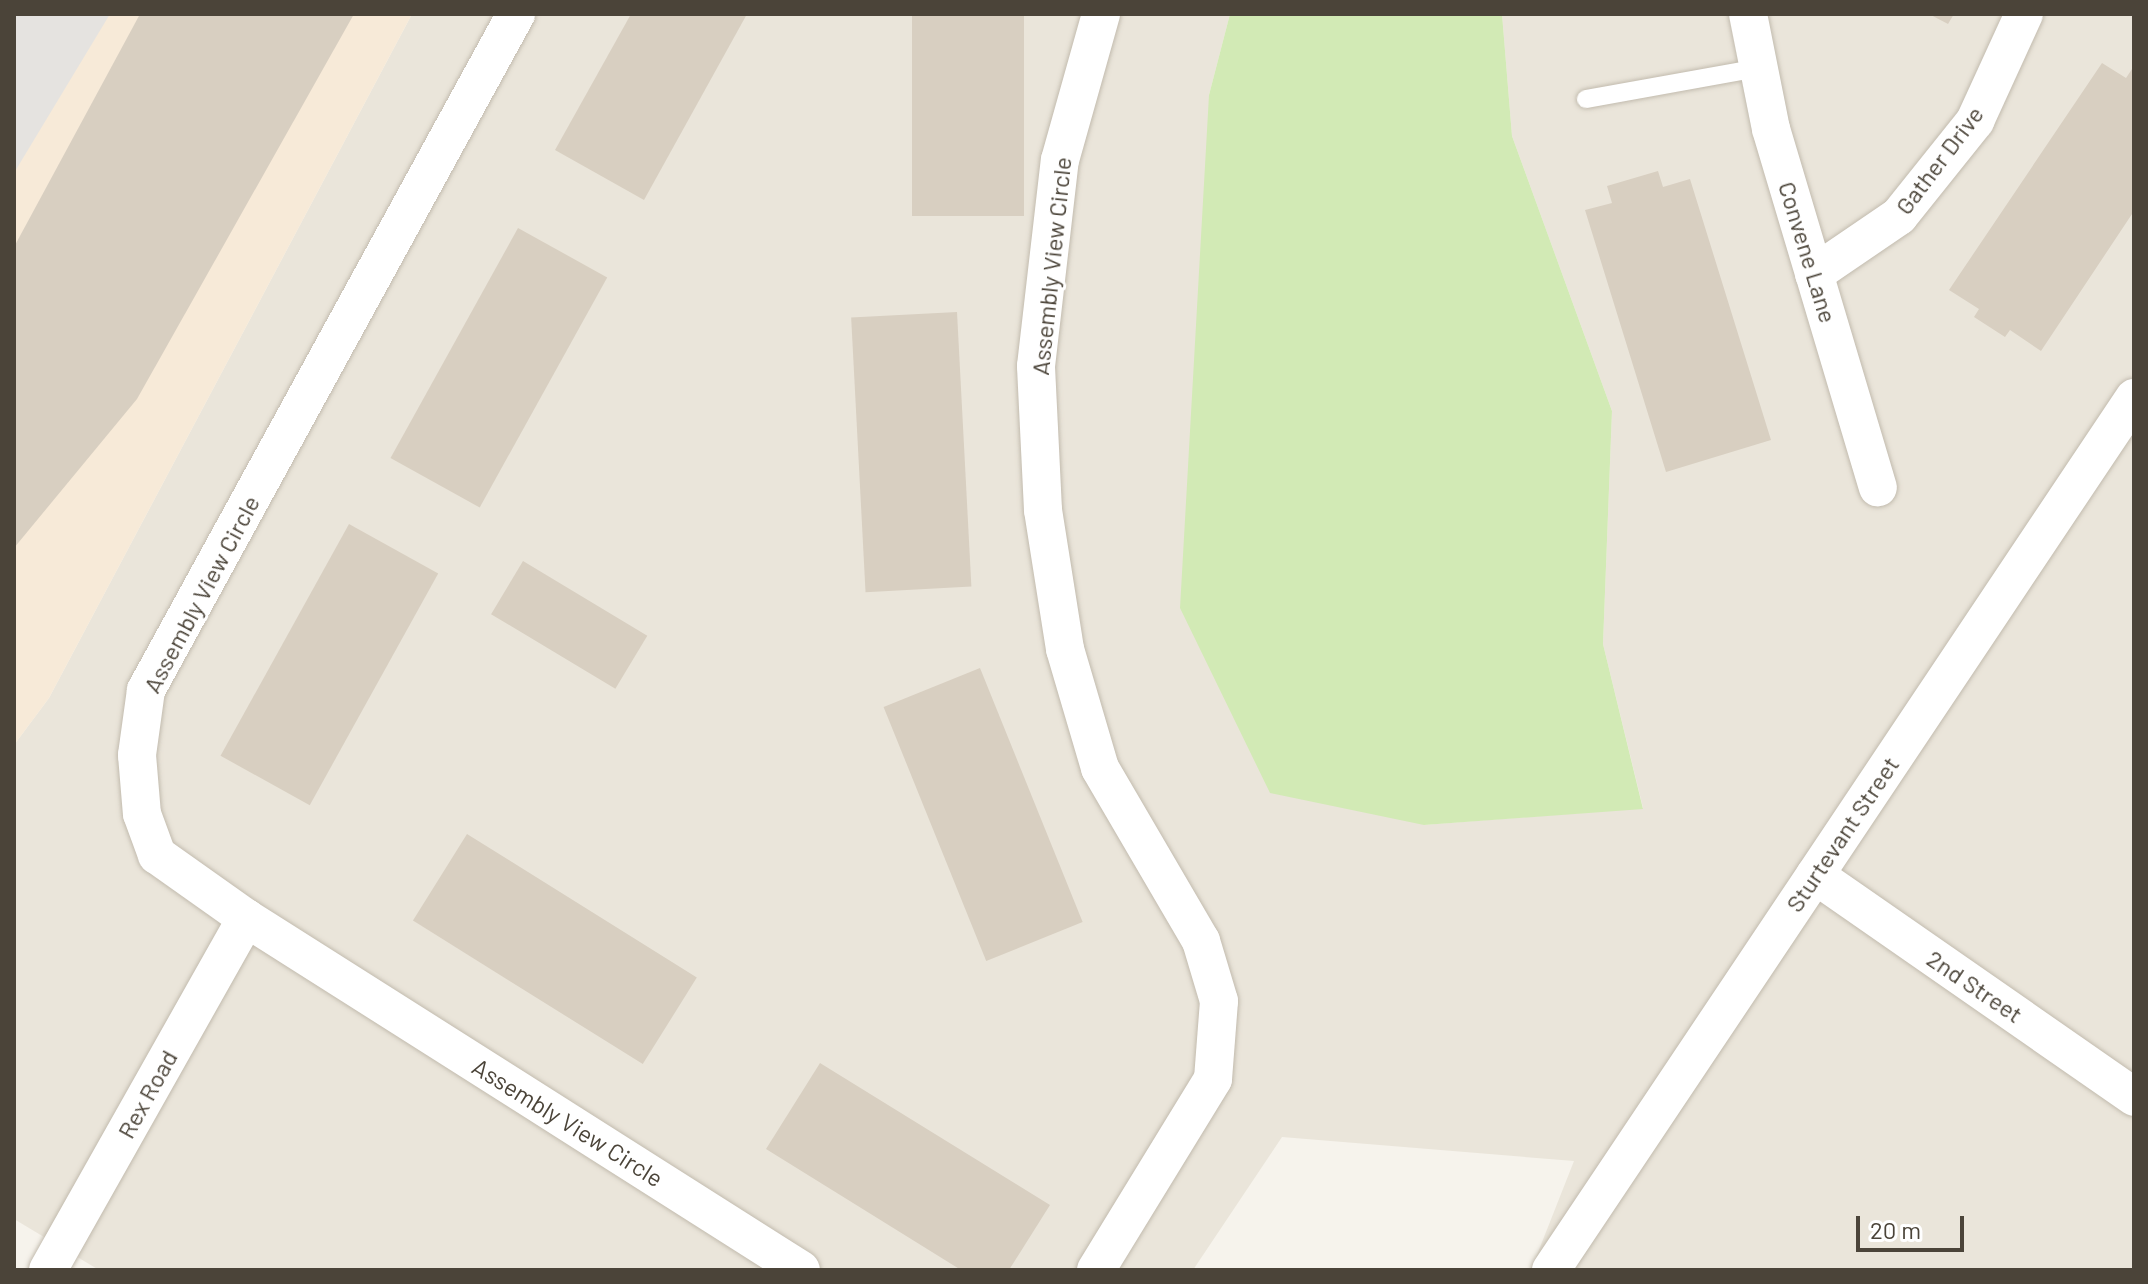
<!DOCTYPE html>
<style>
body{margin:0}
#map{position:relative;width:2148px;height:1284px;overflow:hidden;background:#f6f3ec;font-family:Barlow,sans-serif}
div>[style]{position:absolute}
.residential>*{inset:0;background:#eae5da}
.commercial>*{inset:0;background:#f7ead8}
.green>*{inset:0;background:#d2eab5}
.parking>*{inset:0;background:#e5e3e0}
.building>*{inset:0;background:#d8cfc1;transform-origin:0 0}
.roads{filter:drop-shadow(0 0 2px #c2bbae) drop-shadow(0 0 2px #c2bbae)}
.lane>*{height:18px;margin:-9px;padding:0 9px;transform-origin:9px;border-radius:9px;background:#fff}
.street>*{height:38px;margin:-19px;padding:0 19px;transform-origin:19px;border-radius:19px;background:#fff}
span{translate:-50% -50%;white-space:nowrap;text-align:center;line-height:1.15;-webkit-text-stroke:6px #fff;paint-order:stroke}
.street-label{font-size:24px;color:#4b4439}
.frame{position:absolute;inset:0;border:16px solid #4b4439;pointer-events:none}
.scale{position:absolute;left:1856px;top:1216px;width:108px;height:36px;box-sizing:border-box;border:4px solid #4b4439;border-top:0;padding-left:10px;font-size:24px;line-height:28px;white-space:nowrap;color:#4b4439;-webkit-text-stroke:6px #fff;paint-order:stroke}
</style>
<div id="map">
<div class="residential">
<i style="clip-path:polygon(412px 14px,1230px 14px,1209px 95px,1424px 825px,1643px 808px,1603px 644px,1612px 411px,1512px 136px,1502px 14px,2134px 14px,2134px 1270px,1531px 1270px,1574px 1161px,1282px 1137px,1193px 1270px,99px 1270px,14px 1219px,14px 745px,49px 698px)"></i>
</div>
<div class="commercial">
<i style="clip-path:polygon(14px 14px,412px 14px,49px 698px,14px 745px)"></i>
</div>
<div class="green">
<i style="clip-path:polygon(1230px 14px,1502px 14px,1512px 136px,1612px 411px,1603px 644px,1643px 809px,1424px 825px,1270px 793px,1180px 608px,1209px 95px)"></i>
</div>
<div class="parking">
<i style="clip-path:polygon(14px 14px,110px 14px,14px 173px)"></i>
</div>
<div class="building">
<i style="clip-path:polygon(140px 14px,354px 14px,137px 399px,14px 548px,14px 247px)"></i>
<i style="clip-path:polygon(631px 14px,747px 14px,644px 200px,555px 150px)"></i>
<i style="left:912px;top:14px;width:112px;height:202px"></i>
<i style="clip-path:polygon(1929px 14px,1954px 14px,1948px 24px)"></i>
<i style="clip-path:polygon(2102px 63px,2126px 78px,2134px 66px,2134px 211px,2041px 351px,2010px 330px,2005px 337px,1974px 317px,1979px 309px,1949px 290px)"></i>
<i style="clip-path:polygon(1658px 171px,1663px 187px,1690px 179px,1771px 440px,1666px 472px,1585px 210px,1612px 203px,1607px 186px)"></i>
<i style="left:518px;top:228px;width:102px;height:263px;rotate:29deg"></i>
<i style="left:957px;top:312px;width:275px;height:106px;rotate:87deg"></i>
<i style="left:349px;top:524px;width:102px;height:265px;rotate:29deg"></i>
<i style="left:523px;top:561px;width:145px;height:62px;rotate:31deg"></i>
<i style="left:980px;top:668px;width:274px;height:104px;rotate:68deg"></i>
<i style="left:467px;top:834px;width:271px;height:102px;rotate:32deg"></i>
<i style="clip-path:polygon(820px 1063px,1050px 1205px,1009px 1270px,961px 1270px,766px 1149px)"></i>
</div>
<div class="roads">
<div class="lane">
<i style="left:1586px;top:99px;width:176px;rotate:-10.2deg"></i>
</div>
<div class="street">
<i style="left:516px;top:14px;width:771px;rotate:118.69deg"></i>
<i style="left:146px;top:690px;width:66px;rotate:97.9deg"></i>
<i style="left:137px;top:755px;width:59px;rotate:85.2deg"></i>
<i style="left:142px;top:814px;width:44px;rotate:69.9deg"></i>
<i style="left:157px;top:855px;width:109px;rotate:35.3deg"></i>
<i style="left:246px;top:918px;width:657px;rotate:32.38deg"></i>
<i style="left:1748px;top:14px;width:117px;rotate:78.7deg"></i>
<i style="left:1771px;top:129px;width:374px;rotate:73.4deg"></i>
<i style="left:1814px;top:274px;width:103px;rotate:-34.3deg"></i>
<i style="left:1899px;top:216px;width:122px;rotate:-51.3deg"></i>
<i style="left:1975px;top:121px;width:118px;rotate:-65.4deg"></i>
<i style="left:1815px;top:875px;width:389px;rotate:34.8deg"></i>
<i style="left:48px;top:1270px;width:404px;rotate:-60.6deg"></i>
<i style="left:1096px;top:1270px;width:224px;rotate:-58.5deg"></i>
<i style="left:1213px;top:1079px;width:78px;rotate:-85.6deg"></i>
<i style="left:1219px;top:1001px;width:63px;rotate:-106.7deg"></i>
<i style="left:1201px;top:941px;width:200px;rotate:-120.3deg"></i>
<i style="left:1100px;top:768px;width:124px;rotate:-106.4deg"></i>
<i style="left:1065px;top:649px;width:141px;rotate:-99deg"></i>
<i style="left:1043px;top:510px;width:144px;rotate:-92.8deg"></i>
<i style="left:1036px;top:366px;width:207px;rotate:-83.4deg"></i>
<i style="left:1060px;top:160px;width:152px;rotate:-74.3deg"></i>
<i style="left:1551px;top:1270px;width:1049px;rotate:-56.23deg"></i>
</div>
</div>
<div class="street-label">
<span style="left:1939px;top:160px;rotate:-53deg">Gather Drive</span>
<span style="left:1808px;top:252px;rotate:73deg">Convene Lane</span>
<span style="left:1051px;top:266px;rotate:-84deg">Assembly View Circle</span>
<span style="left:201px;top:594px;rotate:-62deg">Assembly View Circle</span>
<span style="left:1842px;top:834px;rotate:-56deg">Sturtevant Street</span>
<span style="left:1975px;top:986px;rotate:34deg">2nd Street</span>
<span style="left:147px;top:1094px;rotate:-61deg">Rex Road</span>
<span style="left:568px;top:1122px;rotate:32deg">Assembly View Circle</span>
</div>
<div class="frame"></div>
<div class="scale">20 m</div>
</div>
